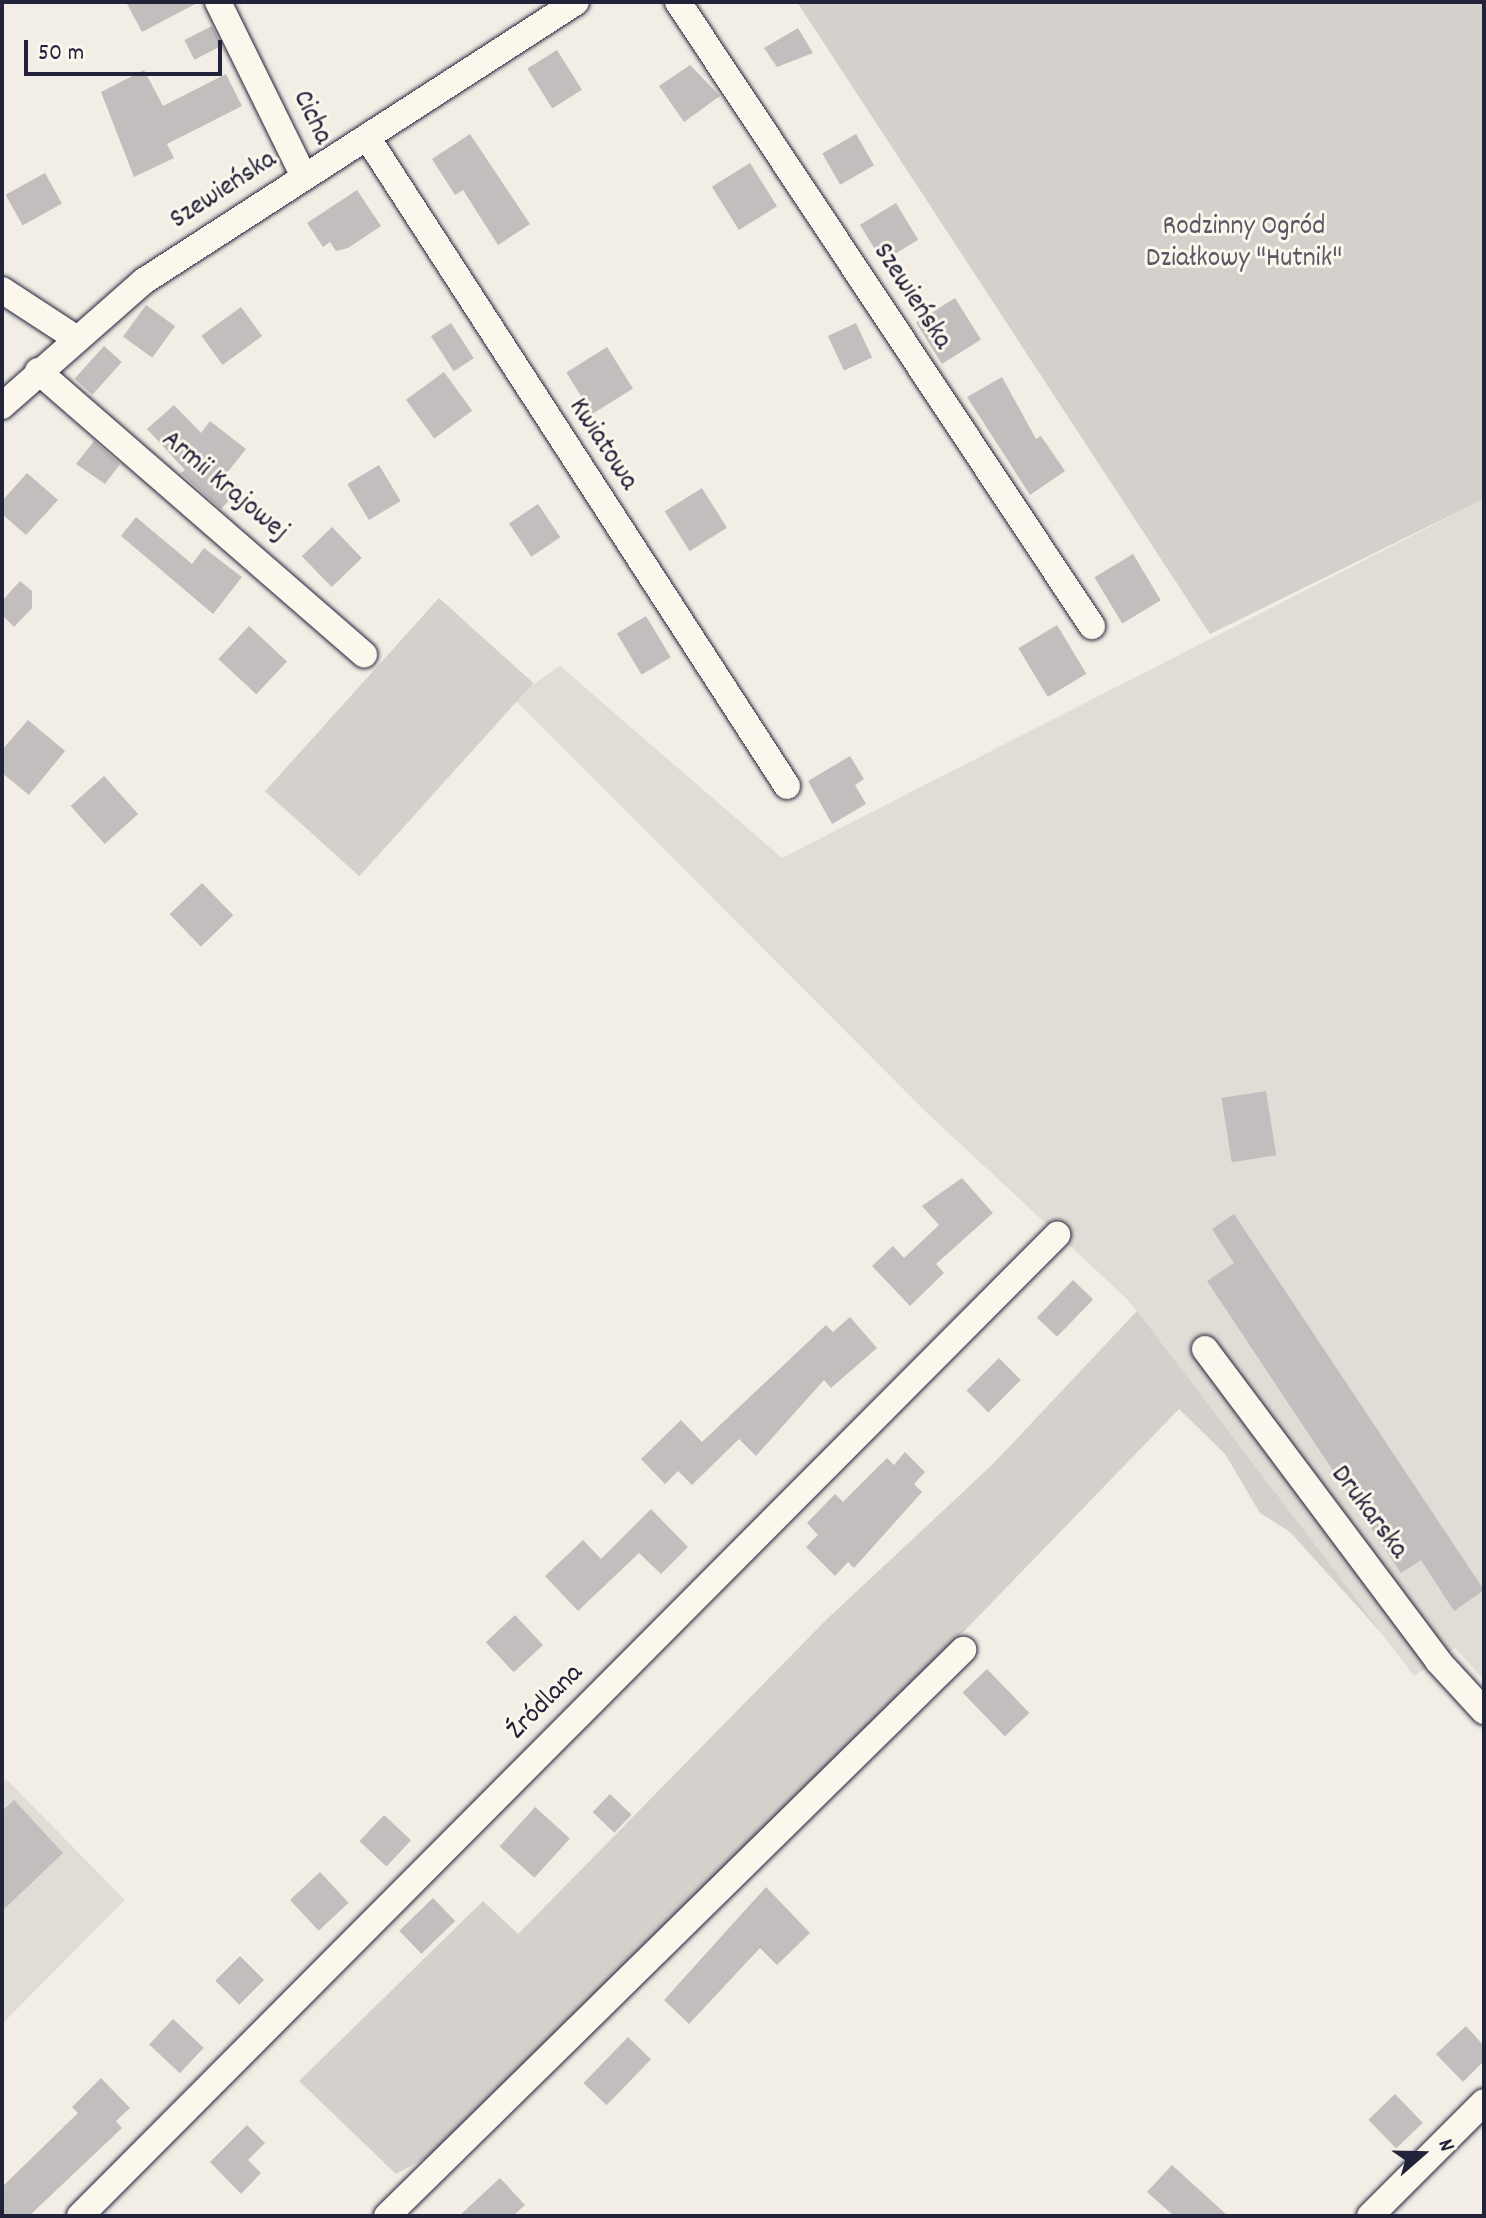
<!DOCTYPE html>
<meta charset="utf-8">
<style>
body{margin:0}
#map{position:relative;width:1486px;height:2218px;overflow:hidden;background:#f2eee5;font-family:Dekko,sans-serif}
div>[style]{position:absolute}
.built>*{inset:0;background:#e0dcd6}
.green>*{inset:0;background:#d4d1cc;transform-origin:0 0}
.building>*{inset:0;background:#c2bebe;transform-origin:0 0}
.roads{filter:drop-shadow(0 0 2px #22223b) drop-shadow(0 0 2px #22223b)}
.minor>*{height:26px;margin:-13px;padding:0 13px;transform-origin:13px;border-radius:13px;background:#fbf7ec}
span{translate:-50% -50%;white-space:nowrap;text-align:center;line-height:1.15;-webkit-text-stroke:6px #fbf7ec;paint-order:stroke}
.street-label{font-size:28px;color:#22223b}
.park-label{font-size:28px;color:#575766}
.frame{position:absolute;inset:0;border:4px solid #22223b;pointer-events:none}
.north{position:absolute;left:1382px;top:2114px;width:80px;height:80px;-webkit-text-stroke:6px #fbf7ec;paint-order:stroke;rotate:70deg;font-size:22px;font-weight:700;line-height:32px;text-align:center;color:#22223b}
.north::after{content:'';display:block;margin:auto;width:28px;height:36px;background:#22223b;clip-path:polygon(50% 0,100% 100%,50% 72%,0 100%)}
.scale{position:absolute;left:24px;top:40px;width:198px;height:36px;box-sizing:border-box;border:4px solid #22223b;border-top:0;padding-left:10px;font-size:24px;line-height:28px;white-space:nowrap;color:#22223b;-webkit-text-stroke:6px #fbf7ec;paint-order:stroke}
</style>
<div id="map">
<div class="built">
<i style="clip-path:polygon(1484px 499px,1484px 1680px,1455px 1648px,1414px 1676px,1127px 1299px,925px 1111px,513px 698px,560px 666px,782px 858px)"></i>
<i style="clip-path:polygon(6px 1779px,125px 1900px,2px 2024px,2px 1784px)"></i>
</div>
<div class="green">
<i style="clip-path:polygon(797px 2px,1484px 2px,1484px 499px,1210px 634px)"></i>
<i style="left:439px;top:598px;width:127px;height:260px;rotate:42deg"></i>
<i style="clip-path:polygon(1137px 1311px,1385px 1637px,1290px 1532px,1260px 1513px,1225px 1454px,1179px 1409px,831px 1769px,500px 2099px,426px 2158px,396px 2174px,299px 2081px,483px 1901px,518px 1934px,826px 1620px,992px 1465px)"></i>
</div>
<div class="building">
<i style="clip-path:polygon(126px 2px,199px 2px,142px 32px)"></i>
<i style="left:212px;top:26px;width:22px;height:31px;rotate:63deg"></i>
<i style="clip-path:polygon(798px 28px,813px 53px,777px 67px,764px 48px)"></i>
<i style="left:557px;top:50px;width:47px;height:35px;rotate:58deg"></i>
<i style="clip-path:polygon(690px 65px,720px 96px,684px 122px,659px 86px)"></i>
<i style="clip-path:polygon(144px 70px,163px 106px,226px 74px,242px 106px,167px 144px,174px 158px,134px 177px,101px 92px)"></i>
<i style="clip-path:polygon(470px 134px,530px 224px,498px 245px,463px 190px,455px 195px,432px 159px)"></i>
<i style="left:856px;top:134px;width:36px;height:39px;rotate:60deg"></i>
<i style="left:750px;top:163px;width:51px;height:45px;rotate:58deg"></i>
<i style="left:45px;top:173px;width:35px;height:45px;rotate:61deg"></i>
<i style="clip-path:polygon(357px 190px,381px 226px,348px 248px,336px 251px,330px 242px,323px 247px,307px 223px)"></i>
<i style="left:896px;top:203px;width:43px;height:42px;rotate:59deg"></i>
<i style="left:955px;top:298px;width:49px;height:46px;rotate:58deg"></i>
<i style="left:146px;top:305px;width:36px;height:39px;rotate:36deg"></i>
<i style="left:241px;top:307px;width:36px;height:49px;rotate:54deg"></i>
<i style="left:451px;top:323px;width:42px;height:24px;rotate:57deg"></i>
<i style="left:856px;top:323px;width:38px;height:31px;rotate:65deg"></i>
<i style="left:104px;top:346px;width:24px;height:44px;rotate:42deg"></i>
<i style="left:607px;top:347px;width:49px;height:48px;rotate:58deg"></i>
<i style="left:444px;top:372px;width:48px;height:47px;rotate:54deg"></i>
<i style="clip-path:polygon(1002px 377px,1036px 439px,1041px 436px,1065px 471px,1030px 495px,967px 397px)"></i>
<i style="clip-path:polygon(174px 405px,201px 433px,210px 421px,246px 449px,226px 474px,241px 488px,221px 509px,181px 473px,185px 470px,147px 429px)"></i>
<i style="clip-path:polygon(94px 441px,120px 464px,105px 484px,76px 464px)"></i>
<i style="left:379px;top:465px;width:42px;height:37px;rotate:59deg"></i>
<i style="clip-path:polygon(27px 473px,58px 500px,26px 535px,2px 514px,2px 501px)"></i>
<i style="left:702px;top:488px;width:47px;height:44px;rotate:58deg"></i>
<i style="left:538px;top:504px;width:40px;height:35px;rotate:56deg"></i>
<i style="clip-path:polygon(136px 517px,192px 564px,204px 548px,242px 577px,213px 614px,121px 536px)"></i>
<i style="left:332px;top:527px;width:43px;height:42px;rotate:46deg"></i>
<i style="left:1133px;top:554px;width:54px;height:45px;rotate:59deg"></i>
<i style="clip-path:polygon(20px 581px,32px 591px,32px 608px,14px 627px,2px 615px,2px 601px)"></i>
<i style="left:646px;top:616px;width:48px;height:34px;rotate:59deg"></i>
<i style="left:1057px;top:625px;width:57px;height:45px;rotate:59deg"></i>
<i style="left:249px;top:626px;width:52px;height:45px;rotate:43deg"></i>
<i style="clip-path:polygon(28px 720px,65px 751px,29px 795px,2px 773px,2px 750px)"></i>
<i style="clip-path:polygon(850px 756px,864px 779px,855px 785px,866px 804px,832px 824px,808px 781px)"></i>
<i style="left:104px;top:776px;width:51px;height:45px;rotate:48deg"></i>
<i style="left:202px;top:883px;width:45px;height:45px;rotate:46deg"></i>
<i style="left:1266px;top:1091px;width:65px;height:45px;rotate:81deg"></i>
<i style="clip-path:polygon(962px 1178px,993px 1213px,936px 1264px,944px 1273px,910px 1306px,872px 1266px,893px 1246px,904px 1258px,939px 1225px,922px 1206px)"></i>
<i style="clip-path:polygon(1234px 1214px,1484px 1590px,1454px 1611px,1421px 1560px,1401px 1573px,1207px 1281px,1234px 1263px,1212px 1229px)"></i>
<i style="left:1073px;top:1280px;width:28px;height:52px;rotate:44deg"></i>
<i style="clip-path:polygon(850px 1317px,877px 1348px,831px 1388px,824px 1380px,756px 1456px,739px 1439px,692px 1485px,678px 1471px,665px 1484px,641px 1459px,681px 1420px,702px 1442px,826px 1325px,833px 1332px)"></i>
<i style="left:999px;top:1358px;width:31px;height:46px;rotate:45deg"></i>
<i style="clip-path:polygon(905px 1452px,925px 1472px,914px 1484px,922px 1492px,854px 1568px,848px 1562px,835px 1576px,806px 1547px,818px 1535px,807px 1523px,835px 1494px,843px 1502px,887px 1458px,894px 1465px)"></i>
<i style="clip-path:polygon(651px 1509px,688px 1547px,661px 1574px,639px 1553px,578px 1611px,545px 1576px,583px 1540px,601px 1559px)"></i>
<i style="left:515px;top:1615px;width:41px;height:40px;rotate:47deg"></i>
<i style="left:987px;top:1669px;width:61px;height:34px;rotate:46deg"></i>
<i style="left:610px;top:1794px;width:30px;height:25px;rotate:44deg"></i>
<i style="clip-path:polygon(14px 1800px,63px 1853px,2px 1911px,2px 1811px)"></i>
<i style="left:535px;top:1807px;width:47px;height:53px;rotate:42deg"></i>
<i style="left:384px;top:1815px;width:37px;height:36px;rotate:43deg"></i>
<i style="left:320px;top:1872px;width:42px;height:41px;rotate:47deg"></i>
<i style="clip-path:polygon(766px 1887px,810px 1933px,777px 1965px,760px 1948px,689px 2024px,664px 2000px)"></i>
<i style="left:433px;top:1898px;width:32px;height:47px;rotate:46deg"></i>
<i style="left:240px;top:1956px;width:34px;height:35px;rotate:45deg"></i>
<i style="left:173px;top:2019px;width:42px;height:35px;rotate:43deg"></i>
<i style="clip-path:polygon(1466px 2026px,1484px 2046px,1484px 2061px,1463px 2082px,1436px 2054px)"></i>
<i style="left:628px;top:2037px;width:32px;height:64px;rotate:44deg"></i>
<i style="clip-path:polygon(101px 2078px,130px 2108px,116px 2121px,122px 2128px,29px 2216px,2px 2216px,2px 2187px,78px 2113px,72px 2107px)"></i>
<i style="left:1395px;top:2094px;width:40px;height:37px;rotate:46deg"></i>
<i style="clip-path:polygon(247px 2125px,265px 2143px,248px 2160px,261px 2173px,241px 2194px,210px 2162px)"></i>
<i style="clip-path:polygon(1172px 2165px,1228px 2216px,1174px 2216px,1147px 2192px)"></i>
<i style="clip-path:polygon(500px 2178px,525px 2205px,513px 2216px,459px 2216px)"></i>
</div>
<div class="roads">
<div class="minor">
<i style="left:218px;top:2px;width:195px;rotate:63.8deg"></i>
<i style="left:678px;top:2px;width:749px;rotate:56.44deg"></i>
<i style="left:367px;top:137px;width:773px;rotate:57.09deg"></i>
<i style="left:2px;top:290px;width:86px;rotate:33.1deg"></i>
<i style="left:38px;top:371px;width:432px;rotate:41deg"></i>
<i style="left:2px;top:406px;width:189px;rotate:-41.4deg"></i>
<i style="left:144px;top:281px;width:514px;rotate:-32.86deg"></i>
<i style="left:1205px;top:1349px;width:389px;rotate:53.2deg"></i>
<i style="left:1438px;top:1661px;width:68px;rotate:47.4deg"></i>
<i style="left:80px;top:2216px;width:1385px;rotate:-45.12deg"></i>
<i style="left:387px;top:2216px;width:808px;rotate:-44.5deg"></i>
<i style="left:1370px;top:2216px;width:161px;rotate:-45deg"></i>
</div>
</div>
<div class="street-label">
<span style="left:311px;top:118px;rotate:64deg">Cicha</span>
<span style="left:224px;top:191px;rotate:-33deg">Szewieńska</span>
<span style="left:911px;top:297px;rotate:57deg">Szewieńska</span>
<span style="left:602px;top:445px;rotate:57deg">Kwiatowa</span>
<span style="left:224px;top:487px;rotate:40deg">Armii Krajowej</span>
<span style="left:1368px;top:1513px;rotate:53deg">Drukarska</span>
<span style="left:546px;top:1703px;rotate:-45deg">Źródlana</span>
</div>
<div class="park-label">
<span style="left:1244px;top:244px">Rodzinny Ogród<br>Działkowy "Hutnik"</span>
</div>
<div class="frame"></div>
<div class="north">N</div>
<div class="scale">50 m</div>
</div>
